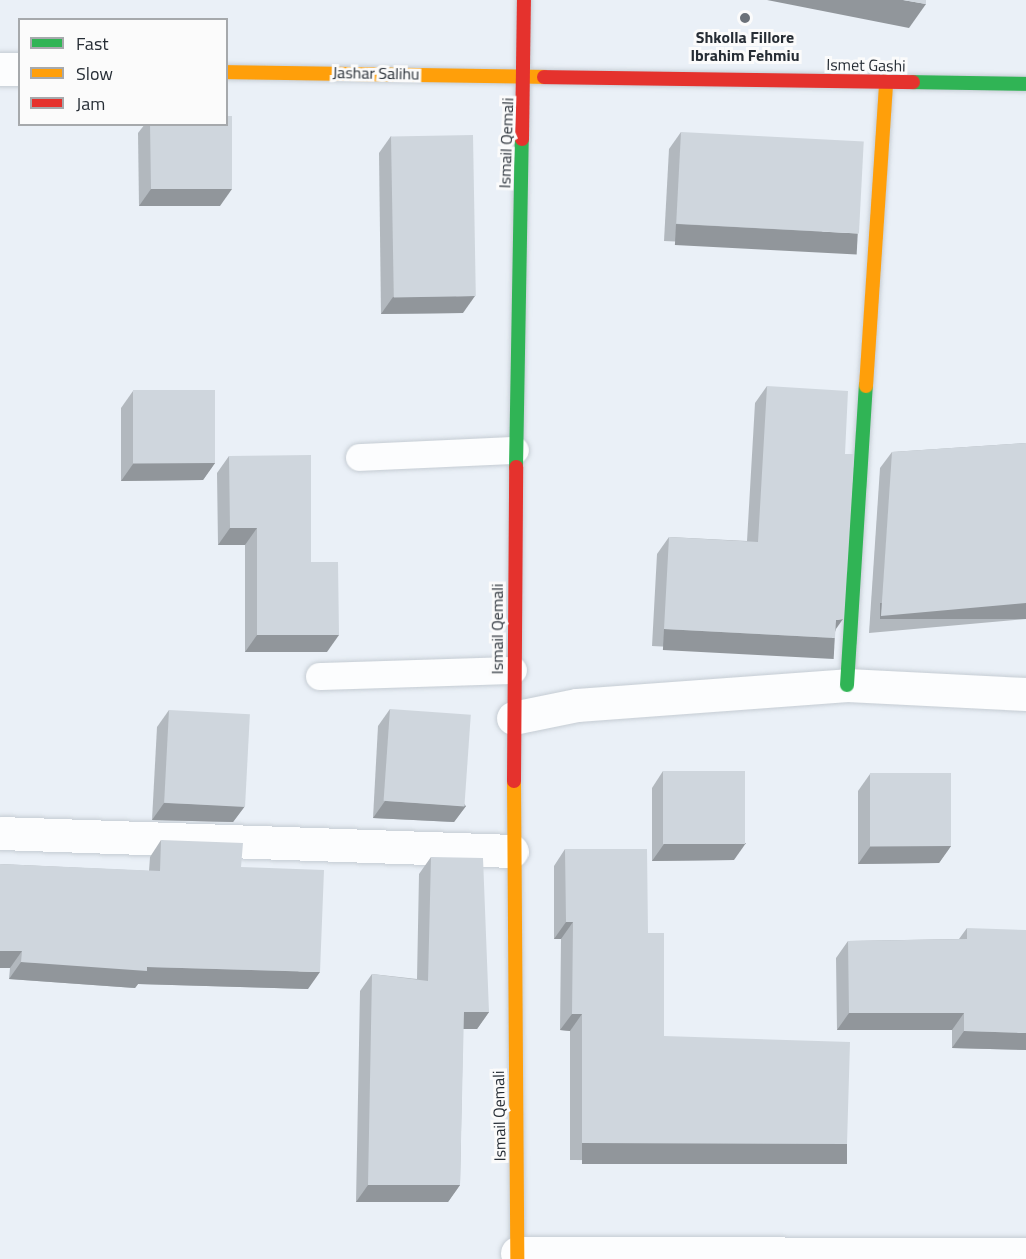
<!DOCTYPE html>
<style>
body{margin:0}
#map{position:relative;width:1026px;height:1259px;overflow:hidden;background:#eaf0f7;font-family:"Titillium Web",sans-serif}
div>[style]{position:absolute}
.roads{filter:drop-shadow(0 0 2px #c5ccd3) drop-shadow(0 0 2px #c5ccd3)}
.lane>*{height:27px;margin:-13.5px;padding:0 13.5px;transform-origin:13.5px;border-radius:13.5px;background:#fcfdfe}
.street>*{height:33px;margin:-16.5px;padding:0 16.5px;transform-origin:16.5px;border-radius:16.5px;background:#fcfdfe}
.fast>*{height:14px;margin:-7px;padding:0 7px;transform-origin:7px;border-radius:7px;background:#30b455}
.slow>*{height:14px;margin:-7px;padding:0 7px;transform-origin:7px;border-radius:7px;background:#ff9f0a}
.jam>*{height:14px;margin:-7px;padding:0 7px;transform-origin:7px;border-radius:7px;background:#e5322d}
.wall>*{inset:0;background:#b2b8be}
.shaded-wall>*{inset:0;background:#91969b;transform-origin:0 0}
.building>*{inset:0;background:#cfd6dd;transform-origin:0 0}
.dots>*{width:16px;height:16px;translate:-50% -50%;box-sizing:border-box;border:3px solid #fbfbfb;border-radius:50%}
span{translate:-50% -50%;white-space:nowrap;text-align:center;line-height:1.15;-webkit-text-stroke:6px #fbfbfb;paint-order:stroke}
.poi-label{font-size:16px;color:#262d35;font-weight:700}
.street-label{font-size:16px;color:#262d35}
.legend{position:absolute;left:18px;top:18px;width:210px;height:108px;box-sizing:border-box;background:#fbfbfb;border:2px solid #a6a9ac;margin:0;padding:8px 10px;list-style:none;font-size:18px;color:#262d35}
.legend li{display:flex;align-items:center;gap:12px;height:30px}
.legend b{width:30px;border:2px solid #a6a9ac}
</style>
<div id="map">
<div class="roads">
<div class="lane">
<i style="left:359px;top:457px;width:156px;rotate:-2.6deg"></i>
<i style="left:319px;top:676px;width:194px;rotate:-1.8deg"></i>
</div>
<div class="street">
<i style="left:0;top:69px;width:20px"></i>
<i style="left:513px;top:718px;width:65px;rotate:-11.5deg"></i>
<i style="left:577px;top:705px;width:271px;rotate:-4.2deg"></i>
<i style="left:847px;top:685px;width:179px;rotate:2.9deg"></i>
<i style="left:0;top:833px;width:512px;rotate:2.01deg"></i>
<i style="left:517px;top:1253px;width:509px;rotate:0.11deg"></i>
</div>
<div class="fast">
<i style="left:913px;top:82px;width:113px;rotate:1deg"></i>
<i style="left:516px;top:467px;width:328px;rotate:-89deg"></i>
<i style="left:847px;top:685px;width:300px;rotate:-86.4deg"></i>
</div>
<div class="slow">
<i style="left:226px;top:72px;width:318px;rotate:0.9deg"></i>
<i style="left:866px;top:386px;width:305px;rotate:-86.2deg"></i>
<i style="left:514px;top:781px;width:478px;rotate:89.6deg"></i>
</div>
<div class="jam">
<i style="left:544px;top:77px;width:369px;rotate:0.8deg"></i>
<i style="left:522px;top:139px;width:139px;rotate:-89.2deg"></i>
<i style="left:514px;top:781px;width:314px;rotate:-89.6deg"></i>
</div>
</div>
<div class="wall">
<i style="clip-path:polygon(145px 124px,226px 124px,220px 206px,139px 206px,138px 133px)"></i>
<i style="clip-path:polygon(681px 132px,847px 249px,664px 241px,669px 149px)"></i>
<i style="clip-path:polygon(391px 136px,463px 313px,381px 314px,379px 153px)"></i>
<i style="clip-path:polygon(767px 386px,836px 630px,823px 655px,652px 646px,657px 554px,669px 537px,747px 541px,755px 403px)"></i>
<i style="clip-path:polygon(133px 391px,215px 463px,203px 480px,121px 481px,121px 408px)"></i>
<i style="clip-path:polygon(1026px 443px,1026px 619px,869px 633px,880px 468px,892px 452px)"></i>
<i style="clip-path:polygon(229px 456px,311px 562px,327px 652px,245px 652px,245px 545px,218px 545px,217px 473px)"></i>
<i style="clip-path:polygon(390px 709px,466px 806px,454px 822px,373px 818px,378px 726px)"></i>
<i style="clip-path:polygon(169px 710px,245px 806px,233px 822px,152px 820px,157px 727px)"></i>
<i style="clip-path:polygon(663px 771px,734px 860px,652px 861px,652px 788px)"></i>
<i style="clip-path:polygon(870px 774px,951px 846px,939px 863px,858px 864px,858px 791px)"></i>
<i style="clip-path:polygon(161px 840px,241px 867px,308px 989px,138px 984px,135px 988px,9px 979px,10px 968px,0 968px,0 864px,149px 871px,150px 857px)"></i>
<i style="clip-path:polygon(565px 849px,648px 933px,664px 1036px,835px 1161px,570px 1160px,570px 1031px,560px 1030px,561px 939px,554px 939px,554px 866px)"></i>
<i style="clip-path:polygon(431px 857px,489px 1012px,477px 1029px,463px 1029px,460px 1185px,448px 1202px,356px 1202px,360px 991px,372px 974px,417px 979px,419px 874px)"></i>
<i style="clip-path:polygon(967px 928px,1026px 1050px,952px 1048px,952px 1030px,837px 1030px,836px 958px,848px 941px,959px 939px)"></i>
</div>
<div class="shaded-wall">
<i style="clip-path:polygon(767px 0,903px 0,926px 4px,909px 28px)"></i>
<i style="clip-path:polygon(151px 189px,232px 189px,220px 206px,139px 206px)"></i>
<i style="left:676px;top:224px;width:182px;height:21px;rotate:3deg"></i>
<i style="clip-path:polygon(475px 296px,463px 313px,381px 314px,393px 297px)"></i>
<i style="clip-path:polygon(215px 463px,203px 480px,121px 481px,133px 464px)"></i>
<i style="clip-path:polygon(230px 528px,257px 528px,245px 545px,218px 545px)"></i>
<i style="left:1026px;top:603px;width:16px;height:146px;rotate:90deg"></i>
<i style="clip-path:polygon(843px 619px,831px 636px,836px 620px)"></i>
<i style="left:664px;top:629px;width:171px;height:21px;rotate:3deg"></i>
<i style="clip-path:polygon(257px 635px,339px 635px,327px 652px,245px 652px)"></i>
<i style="clip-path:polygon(385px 801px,466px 806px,454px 822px,373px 818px)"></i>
<i style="clip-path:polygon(164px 803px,245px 806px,233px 822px,152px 820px)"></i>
<i style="clip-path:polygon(746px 843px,734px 860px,652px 861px,664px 844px)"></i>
<i style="clip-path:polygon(951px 846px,939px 863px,858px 864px,870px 847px)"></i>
<i style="clip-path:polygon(566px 922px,573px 922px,561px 939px,554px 939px)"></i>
<i style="clip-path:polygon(0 951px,22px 951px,10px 968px,0 968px)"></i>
<i style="clip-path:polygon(21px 962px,147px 967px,320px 972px,308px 989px,138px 984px,135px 988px,9px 979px)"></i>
<i style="clip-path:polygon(464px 1012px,489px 1012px,477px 1029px,452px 1029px)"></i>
<i style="clip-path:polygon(849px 1013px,964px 1013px,952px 1030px,837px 1030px)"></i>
<i style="clip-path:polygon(572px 1014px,582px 1014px,570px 1031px,560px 1030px)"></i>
<i style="clip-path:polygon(964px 1031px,1026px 1033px,1026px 1050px,952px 1048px)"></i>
<i style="left:582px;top:1143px;width:265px;height:21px"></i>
<i style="clip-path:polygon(368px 1185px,460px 1185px,448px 1202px,356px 1202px)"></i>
</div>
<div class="building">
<i style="clip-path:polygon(903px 0,926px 0,926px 4px)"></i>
<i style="clip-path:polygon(226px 116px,232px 116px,232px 189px,151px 189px,150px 124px,226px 124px)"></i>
<i style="left:681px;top:132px;width:183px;height:92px;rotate:3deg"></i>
<i style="left:473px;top:135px;width:161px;height:82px;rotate:89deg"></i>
<i style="clip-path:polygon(767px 386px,848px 391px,845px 454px,854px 454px,843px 619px,836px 620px,835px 638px,664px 629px,669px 537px,758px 542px)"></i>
<i style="left:215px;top:390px;width:73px;height:82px;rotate:90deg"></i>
<i style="clip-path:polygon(1026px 443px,1026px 603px,881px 616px,892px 452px)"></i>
<i style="clip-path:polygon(311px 455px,311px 562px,338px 562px,339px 635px,257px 635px,257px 528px,230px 528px,229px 456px)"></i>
<i style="left:390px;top:709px;width:81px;height:92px;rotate:4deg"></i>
<i style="left:169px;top:710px;width:81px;height:93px;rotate:3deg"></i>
<i style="left:663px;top:771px;width:82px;height:73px"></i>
<i style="left:951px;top:773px;width:73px;height:81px;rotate:90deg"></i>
<i style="clip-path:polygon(161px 840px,243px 843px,241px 867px,324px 870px,320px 972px,147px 967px,147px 971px,21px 962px,22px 951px,0 951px,0 864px,160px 871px)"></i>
<i style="clip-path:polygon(565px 849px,647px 849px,648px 933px,664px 933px,664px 1036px,850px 1042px,847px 1144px,582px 1143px,582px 1014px,572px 1014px,573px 922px,566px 922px)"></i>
<i style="clip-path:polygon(431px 857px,483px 858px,489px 1012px,464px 1012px,460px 1185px,368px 1185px,372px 974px,428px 981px)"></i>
<i style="clip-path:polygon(967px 928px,1026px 930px,1026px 1033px,964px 1031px,964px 1013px,849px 1013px,848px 941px,967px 939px)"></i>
</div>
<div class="dots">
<i style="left:745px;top:18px;background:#6b7179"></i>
</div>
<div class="poi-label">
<span style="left:745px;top:46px">Shkolla Fillore<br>Ibrahim Fehmiu</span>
</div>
<div class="street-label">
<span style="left:866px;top:65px;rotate:1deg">Ismet Gashi</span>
<span style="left:376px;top:73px;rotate:1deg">Jashar Salihu</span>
<span style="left:506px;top:143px;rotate:-88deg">Ismail Qemali</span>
<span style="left:497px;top:629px;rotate:-90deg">Ismail Qemali</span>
<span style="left:499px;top:1116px;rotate:-91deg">Ismail Qemali</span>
</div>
<ul class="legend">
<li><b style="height:8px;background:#30b455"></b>Fast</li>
<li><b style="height:8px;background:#ff9f0a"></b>Slow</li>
<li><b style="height:8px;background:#e5322d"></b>Jam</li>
</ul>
</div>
